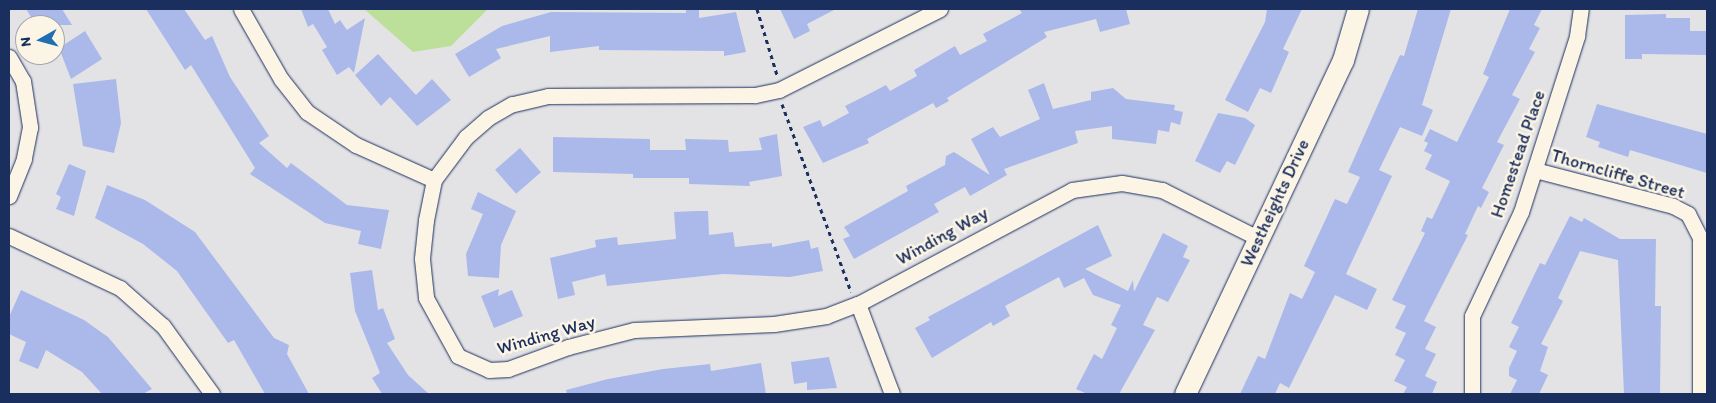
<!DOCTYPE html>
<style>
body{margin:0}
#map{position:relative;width:1716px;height:403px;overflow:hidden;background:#e3e3e6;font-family:Itim,sans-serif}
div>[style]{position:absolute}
.green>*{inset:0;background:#bce09a}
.building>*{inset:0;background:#aab9e9;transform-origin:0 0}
.path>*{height:3px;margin-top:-1.5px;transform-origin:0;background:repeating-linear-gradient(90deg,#1b2f5e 0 4px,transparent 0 8px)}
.roads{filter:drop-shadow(0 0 1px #1b2f5e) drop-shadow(0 0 1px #1b2f5e)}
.street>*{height:15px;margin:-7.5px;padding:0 7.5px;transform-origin:7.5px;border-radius:7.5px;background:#fcf5e5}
.secondary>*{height:21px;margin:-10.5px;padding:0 10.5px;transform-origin:10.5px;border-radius:10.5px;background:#fcf5e5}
span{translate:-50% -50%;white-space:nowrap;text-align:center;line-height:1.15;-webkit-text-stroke:5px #fcf5e5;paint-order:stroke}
.street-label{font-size:18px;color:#1b2f5e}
.frame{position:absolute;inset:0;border:10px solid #1b2f5e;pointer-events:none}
.north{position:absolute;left:15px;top:15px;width:50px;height:50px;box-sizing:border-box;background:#fcf5e5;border:1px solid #a2a6af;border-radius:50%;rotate:263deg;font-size:14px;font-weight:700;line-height:20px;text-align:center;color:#1b2f5e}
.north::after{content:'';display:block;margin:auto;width:18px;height:22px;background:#1f6fb2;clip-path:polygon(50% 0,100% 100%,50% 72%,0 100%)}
</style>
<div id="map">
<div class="green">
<i style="clip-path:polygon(364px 9px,488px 9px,451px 46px,413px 52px)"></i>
</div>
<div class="building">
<i style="clip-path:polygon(26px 9px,62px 9px,72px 25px,36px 25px)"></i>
<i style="clip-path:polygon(146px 9px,184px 9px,205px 40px,212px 36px,230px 77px,269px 136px,259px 143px,287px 168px,291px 163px,347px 205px,389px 210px,381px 249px,358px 244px,361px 231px,325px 223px,250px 174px,255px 168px,191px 65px,185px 70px)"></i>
<i style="clip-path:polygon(301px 9px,328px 9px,335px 24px,340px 20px,347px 30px,365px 18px,354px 73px,349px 67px,337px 75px,322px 50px,327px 47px,313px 24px,308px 27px)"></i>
<i style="clip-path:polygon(686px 9px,699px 9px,699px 18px,736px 12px,746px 52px,724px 56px,724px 51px,599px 50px,599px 46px,550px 52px,550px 36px,496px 49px,501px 58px,469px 77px,455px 54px,502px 26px,551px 12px,686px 13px)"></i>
<i style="clip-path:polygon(780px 9px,836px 9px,807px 24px,810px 31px,794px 39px)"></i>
<i style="clip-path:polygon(1019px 9px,1126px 9px,1130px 24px,1100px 32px,1096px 19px,1044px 32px,1047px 37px,947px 98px,949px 101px,936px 108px,933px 103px,867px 139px,869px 143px,823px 163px,803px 127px,820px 120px,823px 127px,849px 113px,845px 106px,865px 96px,886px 85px,890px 91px,917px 76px,914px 70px,955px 46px,960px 55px,987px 41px,983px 34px,1022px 13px)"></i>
<i style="clip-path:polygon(1267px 9px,1302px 9px,1283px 49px,1289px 52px,1271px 93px,1260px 88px,1248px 112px,1225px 100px,1265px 22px)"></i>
<i style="clip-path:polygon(1418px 9px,1451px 9px,1422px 105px,1433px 110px,1422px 136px,1400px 127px,1379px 170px,1392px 176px,1346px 274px,1377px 289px,1367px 310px,1335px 295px,1289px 388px,1280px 383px,1275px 394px,1240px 394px,1258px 356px,1265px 359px,1290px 293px,1302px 299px,1315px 272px,1304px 266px,1335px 199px,1347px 204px,1360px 177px,1348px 172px,1400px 55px,1404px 56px)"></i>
<i style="clip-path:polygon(1510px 9px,1542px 9px,1534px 25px,1540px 28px,1529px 49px,1535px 52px,1512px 95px,1520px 99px,1497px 142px,1504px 145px,1482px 188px,1489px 192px,1481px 208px,1478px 206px,1465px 234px,1468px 235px,1424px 321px,1436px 327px,1425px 349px,1436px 354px,1425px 376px,1437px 382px,1432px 394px,1403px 394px,1407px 387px,1394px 381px,1405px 360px,1395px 355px,1406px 333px,1395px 328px,1406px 306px,1392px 300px,1425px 233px,1421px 231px,1427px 217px,1432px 219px,1450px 181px,1425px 169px,1432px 155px,1424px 151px,1428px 143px,1424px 141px,1430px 129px,1457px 142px,1489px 77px,1483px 74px)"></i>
<i style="clip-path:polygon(1666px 14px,1666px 18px,1690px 18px,1690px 31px,1707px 31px,1707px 55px,1642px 54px,1642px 59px,1625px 59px,1625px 15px)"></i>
<i style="clip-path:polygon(85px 31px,102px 59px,71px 79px,59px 48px)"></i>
<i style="clip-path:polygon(378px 54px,416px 95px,432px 79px,451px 100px,417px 126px,390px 97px,381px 106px,355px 75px)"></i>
<i style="clip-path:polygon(116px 79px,121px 123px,114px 153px,83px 146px,73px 84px)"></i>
<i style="clip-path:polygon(1044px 83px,1053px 109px,1091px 100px,1091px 92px,1113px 88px,1126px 99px,1175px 105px,1174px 110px,1183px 112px,1180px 125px,1171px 122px,1169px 132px,1158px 130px,1156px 144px,1112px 139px,1112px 126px,1075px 131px,1078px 143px,1004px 169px,1007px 175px,970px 196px,965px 187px,934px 204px,939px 212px,854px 259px,843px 239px,850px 236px,844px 227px,908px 191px,906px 186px,945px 165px,946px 156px,954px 152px,990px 175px,971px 139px,993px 127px,1000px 137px,1040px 119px,1028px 90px)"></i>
<i style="clip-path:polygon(1597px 104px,1707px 134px,1707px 173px,1630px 150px,1628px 157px,1598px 147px,1600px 142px,1586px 137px)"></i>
<i style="clip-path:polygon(1218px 113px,1245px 118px,1255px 125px,1235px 165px,1227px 161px,1220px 173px,1195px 161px)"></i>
<i style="clip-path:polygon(777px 134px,782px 176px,749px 182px,750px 186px,689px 184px,689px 178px,633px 178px,633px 174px,553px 172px,553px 137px,650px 139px,650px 150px,686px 150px,685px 139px,728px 140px,729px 152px,762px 150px,759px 138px)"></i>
<i style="left:520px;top:148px;width:32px;height:33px;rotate:49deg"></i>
<i style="clip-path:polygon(69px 164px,86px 171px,74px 216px,56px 209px,61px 197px,56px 194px)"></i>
<i style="clip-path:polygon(107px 185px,145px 200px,195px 232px,274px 338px,289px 345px,287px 354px,309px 394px,265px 394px,234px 340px,228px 343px,177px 271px,143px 244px,95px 218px)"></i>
<i style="clip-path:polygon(478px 192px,516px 211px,501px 245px,499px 278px,468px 276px,466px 254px,483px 214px,471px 209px)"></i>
<i style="clip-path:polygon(697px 211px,708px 211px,709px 235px,733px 232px,735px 247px,772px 243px,772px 247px,809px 240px,811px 249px,818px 247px,823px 271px,790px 277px,723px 274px,607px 286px,605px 274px,572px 282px,575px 295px,558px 299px,550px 258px,596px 247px,595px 240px,617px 237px,618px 245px,676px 239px,674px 212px)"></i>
<i style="clip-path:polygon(1570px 216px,1582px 222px,1584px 218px,1620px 239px,1656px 239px,1655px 306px,1661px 306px,1660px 394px,1624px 394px,1618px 260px,1580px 251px,1558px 298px,1563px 301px,1541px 344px,1548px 347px,1540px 371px,1548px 375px,1539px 394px,1510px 394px,1517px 380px,1509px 376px,1509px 368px,1517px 351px,1509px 347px,1519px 327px,1511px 323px,1540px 263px,1545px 265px)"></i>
<i style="clip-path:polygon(1098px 225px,1112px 256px,1085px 269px,1128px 291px,1133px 280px,1134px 292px,1163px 233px,1188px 246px,1183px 257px,1190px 260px,1168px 302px,1157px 297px,1143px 325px,1155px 330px,1119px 394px,1087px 394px,1076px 389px,1094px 354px,1102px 359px,1117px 328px,1111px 325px,1121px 305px,1093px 295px,1084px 278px,1064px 288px,1059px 277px,1005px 306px,1010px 316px,993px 326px,991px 322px,932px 358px,915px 328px,930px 320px,928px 317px)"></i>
<i style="clip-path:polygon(372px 270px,378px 310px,383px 308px,395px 339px,387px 343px,408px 375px,429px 394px,382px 394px,372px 378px,380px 373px,355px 311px,350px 273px)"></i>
<i style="clip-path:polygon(499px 289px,498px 296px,512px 290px,523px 316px,494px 328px,481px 296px)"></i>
<i style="clip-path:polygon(21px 290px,84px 320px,108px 337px,152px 389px,143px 394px,102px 394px,82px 372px,46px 350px,38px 369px,19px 361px,26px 342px,9px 334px,9px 317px)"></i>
<i style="clip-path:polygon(829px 357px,837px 388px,807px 390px,807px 382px,794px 384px,791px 362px)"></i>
<i style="clip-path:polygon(761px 363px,766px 394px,567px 394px,566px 390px,608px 379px,663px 369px,710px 364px,711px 371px)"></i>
</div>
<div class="path">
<i style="left:757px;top:9px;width:69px;rotate:73.1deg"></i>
<i style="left:782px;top:104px;width:200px;rotate:69.8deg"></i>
</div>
<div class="roads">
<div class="street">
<i style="left:241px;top:9px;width:81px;rotate:60.3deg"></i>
<i style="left:281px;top:79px;width:42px;rotate:51.8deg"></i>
<i style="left:307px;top:112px;width:59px;rotate:34deg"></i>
<i style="left:356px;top:145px;width:85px;rotate:24.2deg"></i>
<i style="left:940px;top:9px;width:180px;rotate:153.3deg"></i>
<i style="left:779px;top:90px;width:25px;rotate:168deg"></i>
<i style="left:755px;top:95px;width:207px;rotate:179.7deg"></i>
<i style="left:548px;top:96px;width:37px;rotate:167deg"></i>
<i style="left:512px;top:104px;width:28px;rotate:150deg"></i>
<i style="left:488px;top:118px;width:29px;rotate:139deg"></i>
<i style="left:466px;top:137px;width:54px;rotate:126.7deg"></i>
<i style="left:434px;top:180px;width:41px;rotate:101.3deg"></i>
<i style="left:426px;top:220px;width:39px;rotate:96deg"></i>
<i style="left:422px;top:259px;width:39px;rotate:84deg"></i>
<i style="left:426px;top:298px;width:66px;rotate:61.1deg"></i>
<i style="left:458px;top:356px;width:34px;rotate:24deg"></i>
<i style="left:489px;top:370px;width:19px;rotate:-3deg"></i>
<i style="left:508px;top:369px;width:64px;rotate:-20.1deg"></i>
<i style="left:568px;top:347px;width:68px;rotate:-14.4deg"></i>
<i style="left:634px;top:330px;width:140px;rotate:-2.5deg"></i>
<i style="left:774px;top:324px;width:53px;rotate:-8.7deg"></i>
<i style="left:826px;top:316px;width:34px;rotate:-21deg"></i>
<i style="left:858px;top:304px;width:242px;rotate:-28deg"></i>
<i style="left:1072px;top:190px;width:50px;rotate:-8deg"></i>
<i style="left:1122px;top:183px;width:41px;rotate:9.9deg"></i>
<i style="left:1162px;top:190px;width:107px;rotate:26.6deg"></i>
<i style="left:9px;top:57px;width:28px;rotate:60deg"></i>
<i style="left:23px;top:81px;width:47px;rotate:81.3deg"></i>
<i style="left:30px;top:127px;width:33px;rotate:101deg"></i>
<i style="left:24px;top:159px;width:40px;rotate:112deg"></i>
<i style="left:1535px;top:170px;width:143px;rotate:14.6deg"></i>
<i style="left:1673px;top:206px;width:17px;rotate:28deg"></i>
<i style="left:1688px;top:214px;width:27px;rotate:63deg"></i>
<i style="left:1700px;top:238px;width:156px;rotate:90deg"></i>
<i style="left:9px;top:236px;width:123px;rotate:25.1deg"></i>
<i style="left:120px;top:288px;width:57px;rotate:41.5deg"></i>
<i style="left:163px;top:326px;width:84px;rotate:54.2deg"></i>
<i style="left:858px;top:304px;width:96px;rotate:69.3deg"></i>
<i style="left:1472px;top:394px;width:78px;rotate:-90deg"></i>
<i style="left:1472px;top:316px;width:115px;rotate:-64.8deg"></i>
<i style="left:1521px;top:212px;width:185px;rotate:-72.3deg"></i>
<i style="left:1577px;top:36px;width:27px;rotate:-82deg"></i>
</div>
<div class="secondary">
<i style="left:1185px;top:394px;width:369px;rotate:-64.7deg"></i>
<i style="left:1343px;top:60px;width:53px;rotate:-73.6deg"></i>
</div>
</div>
<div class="street-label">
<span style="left:1518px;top:154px;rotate:-71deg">Homestead Place</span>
<span style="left:1618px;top:174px;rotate:16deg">Thorncliffe Street</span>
<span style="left:1275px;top:203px;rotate:-65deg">Westheights Drive</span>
<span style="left:942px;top:236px;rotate:-29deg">Winding Way</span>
<span style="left:546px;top:335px;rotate:-16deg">Winding Way</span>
</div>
<div class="frame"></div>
<div class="north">N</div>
</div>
